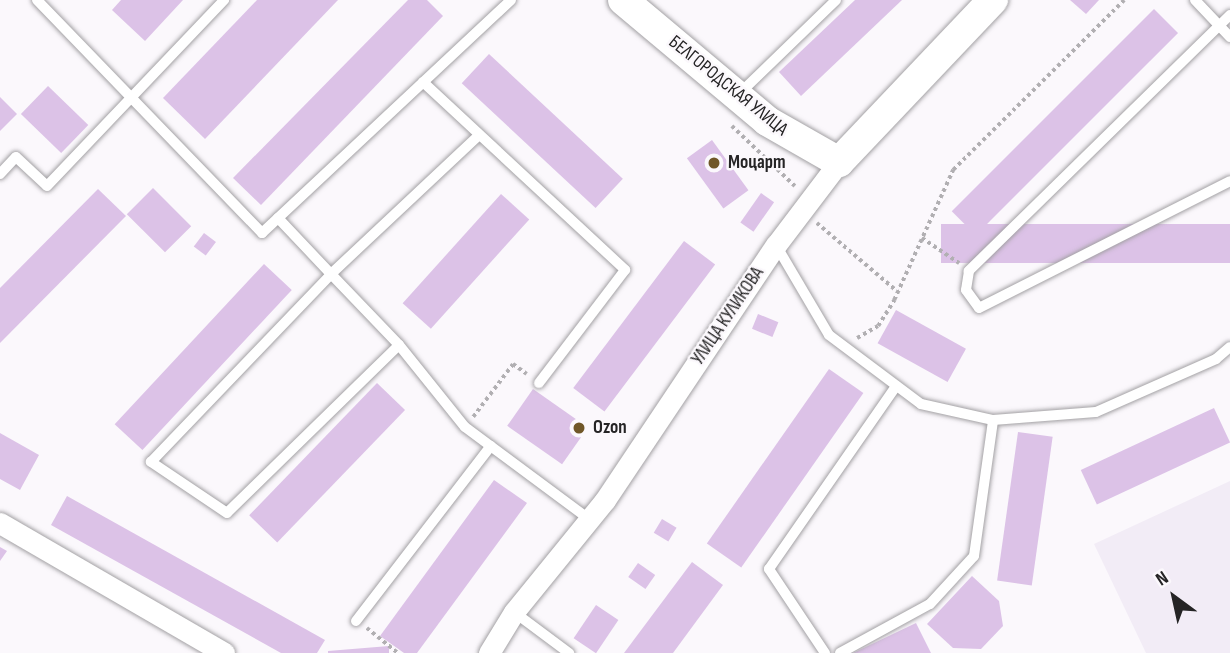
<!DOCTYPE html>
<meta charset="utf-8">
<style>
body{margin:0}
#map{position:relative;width:1230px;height:653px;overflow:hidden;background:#fbf8fc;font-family:"Sofia Sans Condensed",sans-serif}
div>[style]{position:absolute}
.built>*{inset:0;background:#f2ecf6}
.building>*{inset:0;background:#dcc2e7;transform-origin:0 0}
.path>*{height:3.5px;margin-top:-1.75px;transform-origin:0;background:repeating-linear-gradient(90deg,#b1afb2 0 3.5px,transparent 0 7px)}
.roads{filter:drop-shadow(0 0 2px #a3a1a4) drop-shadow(0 0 2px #a3a1a4)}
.lane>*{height:10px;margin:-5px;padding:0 5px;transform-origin:5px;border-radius:5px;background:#fff}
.street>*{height:21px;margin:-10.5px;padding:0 10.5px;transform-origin:10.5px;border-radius:10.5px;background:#fff}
.secondary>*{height:30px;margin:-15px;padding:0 15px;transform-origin:15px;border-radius:15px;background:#fff}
.dots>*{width:19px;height:19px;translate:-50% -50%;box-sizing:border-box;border:4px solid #fbf8fc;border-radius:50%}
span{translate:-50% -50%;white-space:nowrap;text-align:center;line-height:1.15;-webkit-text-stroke:5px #fbf8fc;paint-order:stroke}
.street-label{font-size:19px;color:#252425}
.poi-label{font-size:19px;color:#252425;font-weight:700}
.left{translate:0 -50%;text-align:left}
.north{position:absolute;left:1139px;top:562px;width:70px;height:70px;-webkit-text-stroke:5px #fbf8fc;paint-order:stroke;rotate:327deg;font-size:19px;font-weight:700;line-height:28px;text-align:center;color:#252425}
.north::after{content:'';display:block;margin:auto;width:24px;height:32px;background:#252425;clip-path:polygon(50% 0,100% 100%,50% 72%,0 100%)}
</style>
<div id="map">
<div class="built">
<i style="clip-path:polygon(1230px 481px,1230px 653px,1146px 653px,1094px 544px)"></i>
</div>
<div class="building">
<i style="clip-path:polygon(121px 0,183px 0,145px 41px,112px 10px)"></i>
<i style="clip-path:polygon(257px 0,338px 0,205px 139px,163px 98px)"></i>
<i style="clip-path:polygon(408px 0,427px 0,443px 16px,261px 205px,233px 178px)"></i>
<i style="clip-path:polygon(855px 0,902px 0,801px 96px,779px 72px)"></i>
<i style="clip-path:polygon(1070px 0,1099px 0,1086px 14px)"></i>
<i style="left:1154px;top:9px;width:34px;height:286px;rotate:45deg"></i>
<i style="left:489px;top:54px;width:183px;height:40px;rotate:43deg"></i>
<i style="left:48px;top:86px;width:56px;height:39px;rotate:44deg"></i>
<i style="clip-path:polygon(0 97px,17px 114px,0 131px)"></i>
<i style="left:712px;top:140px;width:62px;height:31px;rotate:54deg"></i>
<i style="left:153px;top:188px;width:54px;height:37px;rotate:45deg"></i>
<i style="clip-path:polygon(98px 189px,126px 216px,0 343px,0 288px)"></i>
<i style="left:761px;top:193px;width:16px;height:36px;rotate:35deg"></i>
<i style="left:501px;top:194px;width:38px;height:147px;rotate:42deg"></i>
<i style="left:1230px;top:224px;width:39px;height:289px;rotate:90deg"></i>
<i style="left:204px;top:233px;width:15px;height:17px;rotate:37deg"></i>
<i style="left:684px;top:241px;width:39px;height:184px;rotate:37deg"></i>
<i style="left:264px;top:264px;width:38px;height:219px;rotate:43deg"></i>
<i style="left:896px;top:310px;width:80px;height:38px;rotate:29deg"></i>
<i style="left:758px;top:314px;width:22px;height:16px;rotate:22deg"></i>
<i style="left:829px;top:369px;width:42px;height:213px;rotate:35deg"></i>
<i style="left:377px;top:383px;width:39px;height:184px;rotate:44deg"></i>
<i style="left:533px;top:389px;width:67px;height:45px;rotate:35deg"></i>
<i style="left:1214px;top:408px;width:38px;height:147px;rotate:65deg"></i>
<i style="left:1018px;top:432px;width:35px;height:150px;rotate:8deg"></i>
<i style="clip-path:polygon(0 433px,39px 455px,20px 490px,0 479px)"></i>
<i style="clip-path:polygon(494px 480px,527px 503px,417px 653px,404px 653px,380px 636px)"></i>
<i style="clip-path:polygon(67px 496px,325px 640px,317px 653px,281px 653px,51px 525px)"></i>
<i style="left:662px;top:519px;width:17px;height:16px;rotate:31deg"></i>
<i style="clip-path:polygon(0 547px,7px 551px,0 561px)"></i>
<i style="clip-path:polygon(692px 562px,723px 585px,673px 653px,624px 653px)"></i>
<i style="left:638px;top:563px;width:21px;height:17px;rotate:35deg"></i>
<i style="clip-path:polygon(972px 576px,999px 601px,1003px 626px,981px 649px,953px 648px,927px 624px)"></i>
<i style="left:596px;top:605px;width:27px;height:40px;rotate:34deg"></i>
<i style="clip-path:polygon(916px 623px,931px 653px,853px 653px)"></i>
<i style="clip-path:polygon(389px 646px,389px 653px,328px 653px,328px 651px)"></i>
</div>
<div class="path">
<i style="left:732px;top:126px;width:87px;rotate:43.6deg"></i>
<i style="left:817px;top:223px;width:106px;rotate:40.4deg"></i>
<i style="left:922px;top:238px;width:45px;rotate:34deg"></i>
<i style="left:857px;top:338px;width:24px;rotate:-30deg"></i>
<i style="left:878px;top:326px;width:31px;rotate:-58deg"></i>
<i style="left:894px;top:300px;width:143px;rotate:-65.6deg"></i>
<i style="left:953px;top:170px;width:241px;rotate:-44.8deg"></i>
<i style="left:473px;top:417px;width:66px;rotate:-53deg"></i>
<i style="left:513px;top:364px;width:17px;rotate:36deg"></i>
<i style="left:367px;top:628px;width:40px;rotate:39deg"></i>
</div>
<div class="roads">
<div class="lane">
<i style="left:37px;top:0;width:324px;rotate:46deg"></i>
<i style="left:262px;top:233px;width:341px;rotate:-43.1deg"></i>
<i style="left:1195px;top:0;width:51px;rotate:46.6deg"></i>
<i style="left:1230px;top:15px;width:366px;rotate:135.6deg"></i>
<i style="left:969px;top:271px;width:19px;rotate:99deg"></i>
<i style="left:966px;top:290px;width:22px;rotate:54deg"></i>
<i style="left:979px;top:308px;width:281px;rotate:-26.8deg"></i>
<i style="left:423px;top:82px;width:276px;rotate:42.9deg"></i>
<i style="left:625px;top:270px;width:142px;rotate:127.3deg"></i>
<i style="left:739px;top:94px;width:135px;rotate:-44.1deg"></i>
<i style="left:0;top:174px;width:23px;rotate:-47deg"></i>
<i style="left:16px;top:157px;width:42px;rotate:43.1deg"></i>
<i style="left:47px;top:186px;width:257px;rotate:-46.4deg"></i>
<i style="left:278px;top:218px;width:77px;rotate:46.6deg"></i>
<i style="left:331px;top:274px;width:203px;rotate:-43.2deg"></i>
<i style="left:776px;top:245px;width:104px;rotate:59.5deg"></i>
<i style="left:829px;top:335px;width:115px;rotate:36.9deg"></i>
<i style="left:921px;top:404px;width:74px;rotate:12.5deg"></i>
<i style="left:993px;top:420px;width:103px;rotate:-4.4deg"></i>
<i style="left:1096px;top:412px;width:131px;rotate:-23.8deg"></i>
<i style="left:1216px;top:359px;width:18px;rotate:-41deg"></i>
<i style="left:399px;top:345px;width:240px;rotate:135.7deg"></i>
<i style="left:227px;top:513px;width:92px;rotate:-146.1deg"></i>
<i style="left:151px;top:462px;width:260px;rotate:-46.2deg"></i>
<i style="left:331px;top:274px;width:98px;rotate:46.2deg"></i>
<i style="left:399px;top:345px;width:105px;rotate:51.2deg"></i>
<i style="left:465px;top:427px;width:156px;rotate:36.6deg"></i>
<i style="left:514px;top:612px;width:69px;rotate:36.7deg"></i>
<i style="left:356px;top:621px;width:221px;rotate:-52.4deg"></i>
<i style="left:825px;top:653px;width:101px;rotate:-123.7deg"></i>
<i style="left:769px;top:569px;width:223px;rotate:-55.2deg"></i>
<i style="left:840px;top:653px;width:102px;rotate:-28.6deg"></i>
<i style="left:930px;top:604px;width:65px;rotate:-47.5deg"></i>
<i style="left:974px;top:556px;width:137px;rotate:-82deg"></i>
</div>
<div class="street">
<i style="left:0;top:523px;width:259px;rotate:30.1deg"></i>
<i style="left:489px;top:653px;width:48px;rotate:-58.6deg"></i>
<i style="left:514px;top:612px;width:144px;rotate:-50.9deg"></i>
<i style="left:605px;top:500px;width:307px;rotate:-56.2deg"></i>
<i style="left:776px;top:245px;width:104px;rotate:-52.8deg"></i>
</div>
<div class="secondary">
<i style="left:623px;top:0;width:188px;rotate:40deg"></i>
<i style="left:767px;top:121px;width:83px;rotate:29.7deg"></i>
<i style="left:839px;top:162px;width:224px;rotate:-46.5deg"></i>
</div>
</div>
<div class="dots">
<i style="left:714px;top:163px;background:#705728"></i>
<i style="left:579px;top:428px;background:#705728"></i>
</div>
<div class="street-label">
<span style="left:728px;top:86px;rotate:39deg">БЕЛГОРОДСКАЯ УЛИЦА</span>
<span style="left:728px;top:316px;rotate:-56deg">УЛИЦА КУЛИКОВА</span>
</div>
<div class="poi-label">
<span class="left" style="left:728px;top:163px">Моцарт</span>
<span class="left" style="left:593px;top:428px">Ozon</span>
</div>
<div class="north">N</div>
</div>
